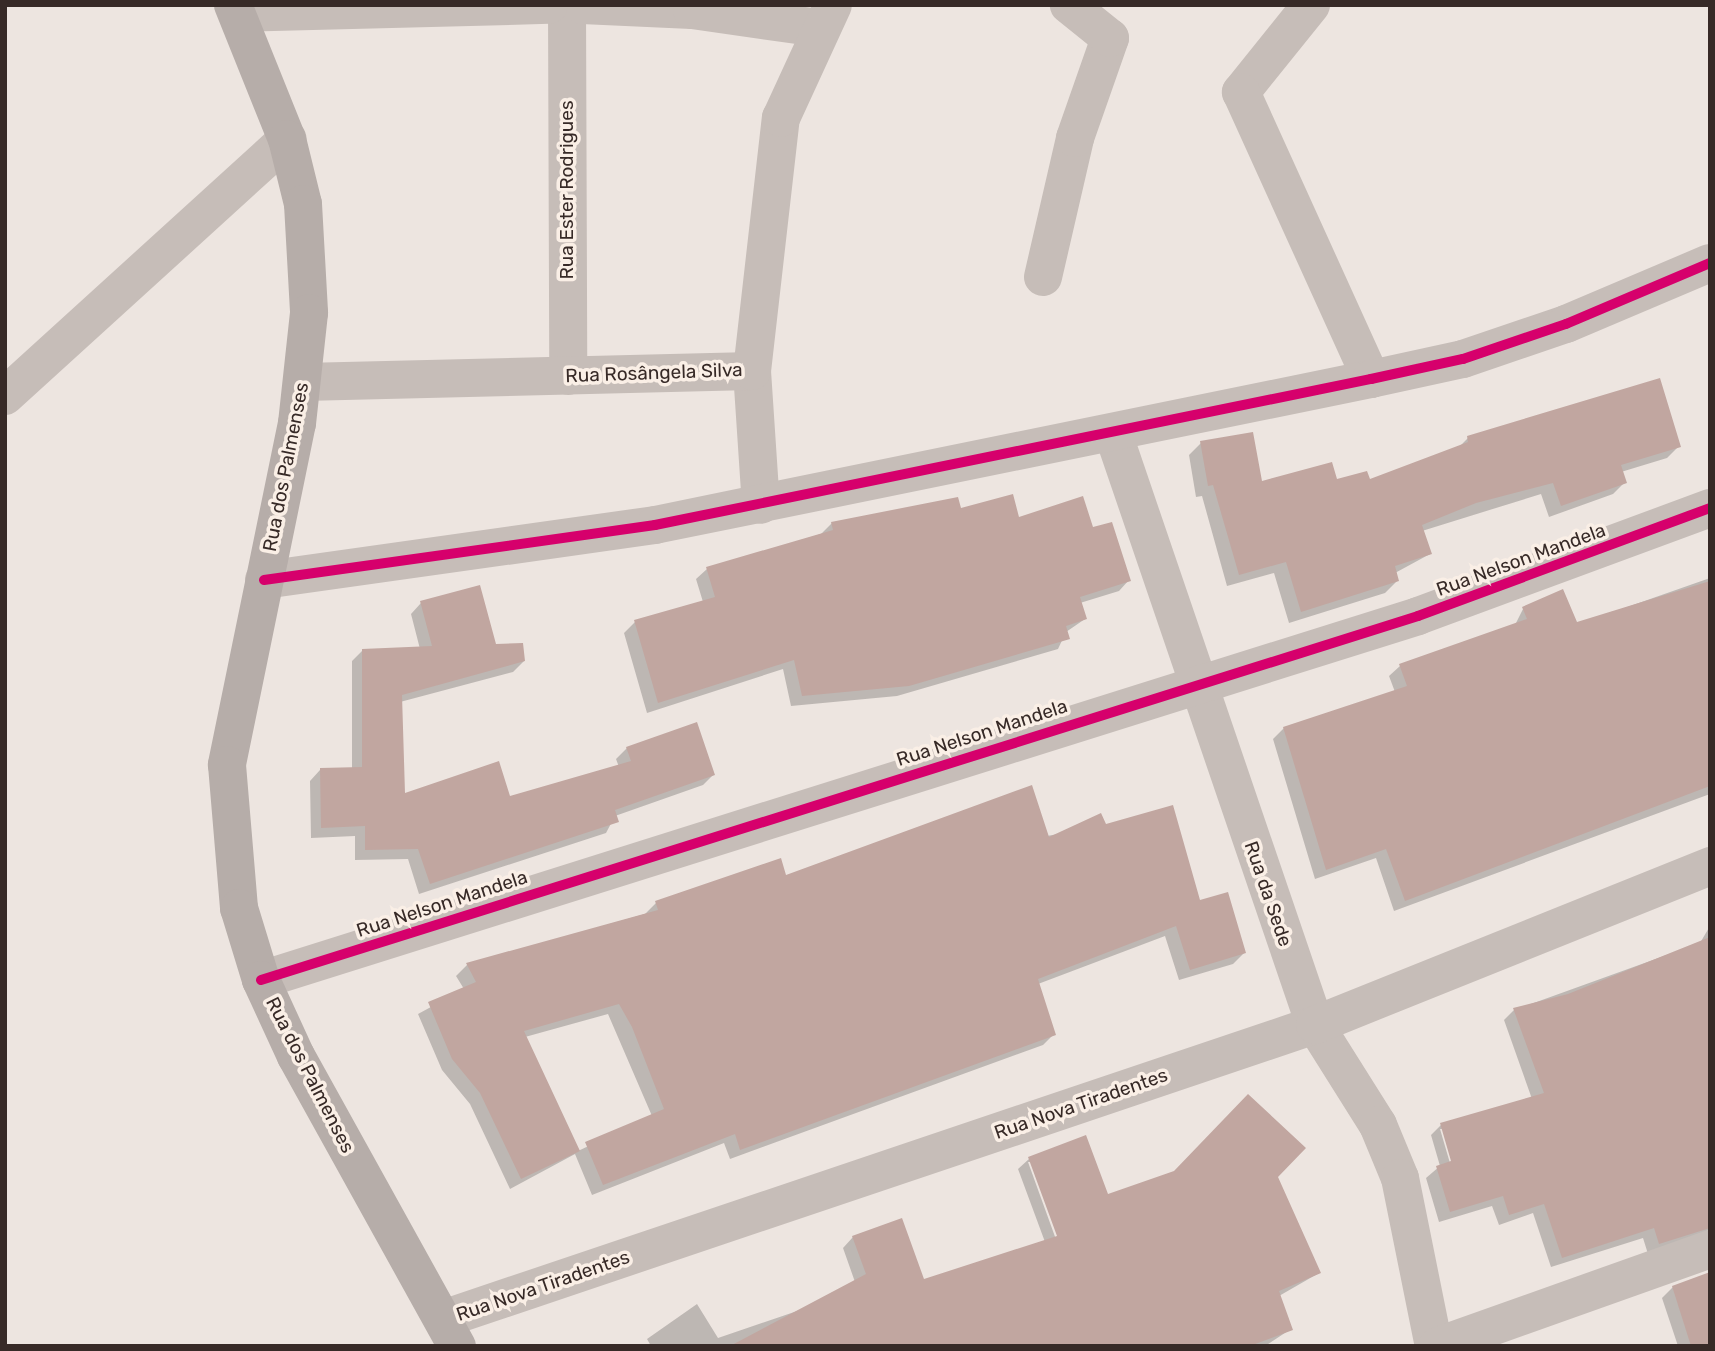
<!DOCTYPE html>
<meta charset="utf-8">
<style>
body{margin:0}
#map{position:relative;width:1715px;height:1351px;overflow:hidden;background:#ede5e0;font-family:Rubik,sans-serif}
div>[style]{position:absolute}
.shadow>*{inset:0;background:#0003}
.building>*{inset:0;background:#c1a6a0}
.street>*{height:38px;margin:-19px;padding:0 19px;transform-origin:19px;border-radius:19px;background:#c6bdb8}
.secondary>*{height:38px;margin:-19px;padding:0 19px;transform-origin:19px;border-radius:19px;background:#b6ada9}
.cycleway>*{height:10px;margin:-5px;padding:0 5px;transform-origin:5px;border-radius:5px;background:#d6006c}
span{translate:-50% -50%;white-space:nowrap;text-align:center;line-height:1.15;-webkit-text-stroke:7px #faefe6;paint-order:stroke}
.street-label{font-size:19px;color:#372a27}
.frame{position:absolute;inset:0;border:7px solid #372a27;pointer-events:none}
</style>
<div id="map">
<div class="shadow">
<i style="clip-path:polygon(1468px 438px,1679px 446px,1667px 458px,1621px 472px,1625px 482px,1613px 494px,1549px 517px,1541px 494px,1422px 531px,1430px 554px,1395px 573px,1397px 581px,1385px 593px,1289px 623px,1274px 573px,1227px 586px,1202px 496px,1196px 497px,1189px 455px,1201px 443px,1261px 483px,1369px 482px,1458px 448px)"></i>
<i style="clip-path:polygon(959px 510px,1092px 530px,1129px 580px,1119px 591px,1080px 603px,1085px 619px,1066px 632px,1058px 649px,897px 696px,791px 706px,783px 669px,647px 713px,624px 633px,635px 622px,703px 602px,696px 579px,707px 569px,821px 534px,832px 523px)"></i>
<i style="clip-path:polygon(1710px 578px,1710px 794px,1394px 911px,1376px 858px,1315px 879px,1273px 739px,1284px 728px,1395px 692px,1389px 676px,1400px 666px,1515px 625px,1523px 609px,1576px 625px)"></i>
<i style="clip-path:polygon(421px 603px,524px 661px,513px 672px,400px 702px,403px 795px,509px 798px,619px 767px,616px 759px,627px 748px,713px 775px,703px 785px,615px 816px,606px 833px,419px 894px,408px 859px,355px 860px,355px 836px,311px 838px,310px 781px,320px 770px,352px 769px,352px 661px,362px 651px,420px 649px,411px 614px)"></i>
<i style="clip-path:polygon(evenodd,1105px 826px,1199px 902px,1244px 953px,1233px 964px,1179px 980px,1165px 936px,1038px 984px,1054px 1034px,1043px 1045px,730px 1159px,724px 1143px,592px 1195px,575px 1154px,510px 1189px,470px 1104px,442px 1070px,418px 1014px,464px 989px,456px 976px,467px 965px,645px 914px,656px 903px,1105px 826px,608px 1014px,652px 1116px,578px 1151px,525px 1037px,608px 1014px)"></i>
<i style="clip-path:polygon(evenodd,1710px 926px,1710px 1228px,1700px 1238px,1648px 1254px,1643px 1238px,1551px 1267px,1533px 1213px,1499px 1225px,1492px 1206px,1439px 1222px,1426px 1178px,1440px 1166px,1431px 1135px,1441px 1125px,1532px 1099px,1504px 1020px,1514px 1010px,1700px 943px,1710px 926px,1440px 1129px,1444px 1129px,1456px 1169px,1452px 1170px,1440px 1129px)"></i>
<i style="clip-path:polygon(evenodd,1029px 1159px,1107px 1196px,1276px 1177px,1319px 1273px,1279px 1296px,1291px 1329px,1265px 1346px,651px 1346px,647px 1339px,697px 1304px,718px 1338px,806px 1308px,855px 1282px,843px 1248px,853px 1237px,923px 1281px,1045px 1242px,1018px 1169px,1029px 1159px,1028px 1162px,1032px 1162px,1061px 1244px,1058px 1245px,1028px 1162px)"></i>
<i style="clip-path:polygon(1673px 1287px,1710px 1346px,1678px 1346px,1662px 1298px)"></i>
</div>
<div class="building">
<i style="clip-path:polygon(1660px 378px,1681px 447px,1621px 465px,1627px 483px,1561px 506px,1553px 483px,1476px 503px,1422px 525px,1432px 554px,1395px 566px,1399px 581px,1301px 612px,1286px 562px,1239px 575px,1213px 485px,1208px 486px,1200px 441px,1253px 432px,1262px 481px,1332px 462px,1337px 479px,1367px 471px,1370px 479px,1468px 442px,1467px 436px)"></i>
<i style="clip-path:polygon(1013px 494px,1019px 517px,1083px 496px,1093px 527px,1112px 522px,1131px 581px,1080px 597px,1087px 619px,1066px 626px,1070px 639px,909px 686px,802px 696px,794px 660px,658px 703px,634px 620px,715px 597px,706px 567px,833px 530px,831px 522px,958px 497px,961px 508px)"></i>
<i style="clip-path:polygon(1710px 581px,1710px 786px,1405px 901px,1386px 849px,1326px 870px,1283px 727px,1407px 686px,1399px 664px,1527px 619px,1522px 607px,1563px 589px,1577px 622px)"></i>
<i style="clip-path:polygon(480px 585px,496px 644px,523px 643px,525px 661px,402px 695px,405px 793px,499px 761px,510px 796px,631px 761px,626px 747px,697px 722px,715px 775px,615px 810px,619px 822px,430px 884px,418px 849px,365px 850px,365px 826px,321px 828px,320px 768px,362px 767px,362px 649px,432px 646px,420px 601px)"></i>
<i style="clip-path:polygon(1032px 785px,1049px 837px,1101px 813px,1106px 824px,1173px 805px,1200px 900px,1228px 892px,1246px 953px,1190px 970px,1176px 926px,1038px 979px,1056px 1035px,740px 1150px,735px 1134px,603px 1185px,585px 1142px,664px 1109px,632px 1027px,619px 1004px,524px 1031px,580px 1151px,521px 1179px,480px 1093px,452px 1059px,428px 1002px,476px 982px,466px 963px,658px 910px,655px 901px,781px 858px,786px 875px)"></i>
<i style="clip-path:polygon(1710px 937px,1710px 1228px,1659px 1244px,1654px 1228px,1562px 1258px,1544px 1204px,1509px 1215px,1503px 1196px,1450px 1212px,1436px 1166px,1451px 1161px,1440px 1123px,1544px 1093px,1513px 1008px,1568px 994px)"></i>
<i style="clip-path:polygon(1248px 1094px,1306px 1148px,1278px 1177px,1321px 1273px,1279px 1291px,1293px 1330px,1250px 1346px,730px 1346px,866px 1274px,852px 1236px,902px 1218px,924px 1279px,1057px 1236px,1028px 1157px,1086px 1135px,1108px 1194px,1174px 1171px)"></i>
<i style="clip-path:polygon(1710px 1272px,1710px 1346px,1691px 1346px,1672px 1286px)"></i>
</div>
<div class="street">
<i style="left:567px;top:5px;width:371px;rotate:89.8deg"></i>
<i style="left:582px;top:5px;width:110px;rotate:2.6deg"></i>
<i style="left:692px;top:10px;width:128px;rotate:8.1deg"></i>
<i style="left:1311px;top:5px;width:112px;rotate:128.8deg"></i>
<i style="left:1241px;top:92px;width:315px;rotate:65.6deg"></i>
<i style="left:238px;top:13px;width:311px;rotate:-1.5deg"></i>
<i style="left:1043px;top:277px;width:143px;rotate:-77deg"></i>
<i style="left:1075px;top:138px;width:106px;rotate:-70.7deg"></i>
<i style="left:1110px;top:38px;width:53px;rotate:-141.2deg"></i>
<i style="left:752px;top:371px;width:134px;rotate:86.2deg"></i>
<i style="left:303px;top:382px;width:449px;rotate:-1.4deg"></i>
<i style="left:752px;top:371px;width:255px;rotate:-83.5deg"></i>
<i style="left:781px;top:118px;width:124px;rotate:-65.3deg"></i>
<i style="left:5px;top:396px;width:382px;rotate:-42.3deg"></i>
<i style="left:1113px;top:433px;width:626px;rotate:71.16deg"></i>
<i style="left:1315px;top:1025px;width:118px;rotate:57.8deg"></i>
<i style="left:1378px;top:1125px;width:57px;rotate:67.5deg"></i>
<i style="left:1400px;top:1178px;width:171px;rotate:78.6deg"></i>
<i style="left:264px;top:580px;width:395px;rotate:-8deg"></i>
<i style="left:655px;top:525px;width:731px;rotate:-11.53deg"></i>
<i style="left:1371px;top:379px;width:94px;rotate:-12.3deg"></i>
<i style="left:1463px;top:359px;width:109px;rotate:-18.8deg"></i>
<i style="left:1566px;top:324px;width:156px;rotate:-23deg"></i>
<i style="left:261px;top:980px;width:1213px;rotate:-17.46deg"></i>
<i style="left:1418px;top:616px;width:311px;rotate:-20.3deg"></i>
<i style="left:443px;top:1319px;width:920px;rotate:-18.63deg"></i>
<i style="left:1315px;top:1025px;width:426px;rotate:-21.9deg"></i>
<i style="left:1438px;top:1346px;width:289px;rotate:-19.6deg"></i>
</div>
<div class="secondary">
<i style="left:233px;top:5px;width:144px;rotate:68.1deg"></i>
<i style="left:287px;top:139px;width:67px;rotate:76.2deg"></i>
<i style="left:303px;top:204px;width:109px;rotate:86.8deg"></i>
<i style="left:309px;top:313px;width:111px;rotate:96.2deg"></i>
<i style="left:297px;top:423px;width:349px;rotate:101.6deg"></i>
<i style="left:227px;top:765px;width:144px;rotate:85.2deg"></i>
<i style="left:239px;top:908px;width:75px;rotate:73deg"></i>
<i style="left:261px;top:980px;width:84px;rotate:65.3deg"></i>
<i style="left:296px;top:1056px;width:332px;rotate:61deg"></i>
</div>
<div class="cycleway">
<i style="left:264px;top:580px;width:395px;rotate:-8deg"></i>
<i style="left:655px;top:525px;width:731px;rotate:-11.53deg"></i>
<i style="left:1371px;top:379px;width:94px;rotate:-12.3deg"></i>
<i style="left:1463px;top:359px;width:109px;rotate:-18.8deg"></i>
<i style="left:1566px;top:324px;width:156px;rotate:-23deg"></i>
<i style="left:261px;top:980px;width:1213px;rotate:-17.46deg"></i>
<i style="left:1418px;top:616px;width:311px;rotate:-20.3deg"></i>
</div>
<div class="street-label">
<span style="left:567px;top:190px;rotate:-90deg">Rua Ester Rodrigues</span>
<span style="left:654px;top:373px;rotate:-2deg">Rua Rosângela Silva</span>
<span style="left:286px;top:467px;rotate:-79deg">Rua dos Palmenses</span>
<span style="left:1521px;top:560px;rotate:-20deg">Rua Nelson Mandela</span>
<span style="left:982px;top:733px;rotate:-18deg">Rua Nelson Mandela</span>
<span style="left:1268px;top:894px;rotate:71deg">Rua da Sede</span>
<span style="left:442px;top:904px;rotate:-18deg">Rua Nelson Mandela</span>
<span style="left:310px;top:1075px;rotate:63deg">Rua dos Palmenses</span>
<span style="left:1081px;top:1104px;rotate:-19deg">Rua Nova Tiradentes</span>
<span style="left:543px;top:1286px;rotate:-19deg">Rua Nova Tiradentes</span>
</div>
<div class="frame"></div>
</div>
